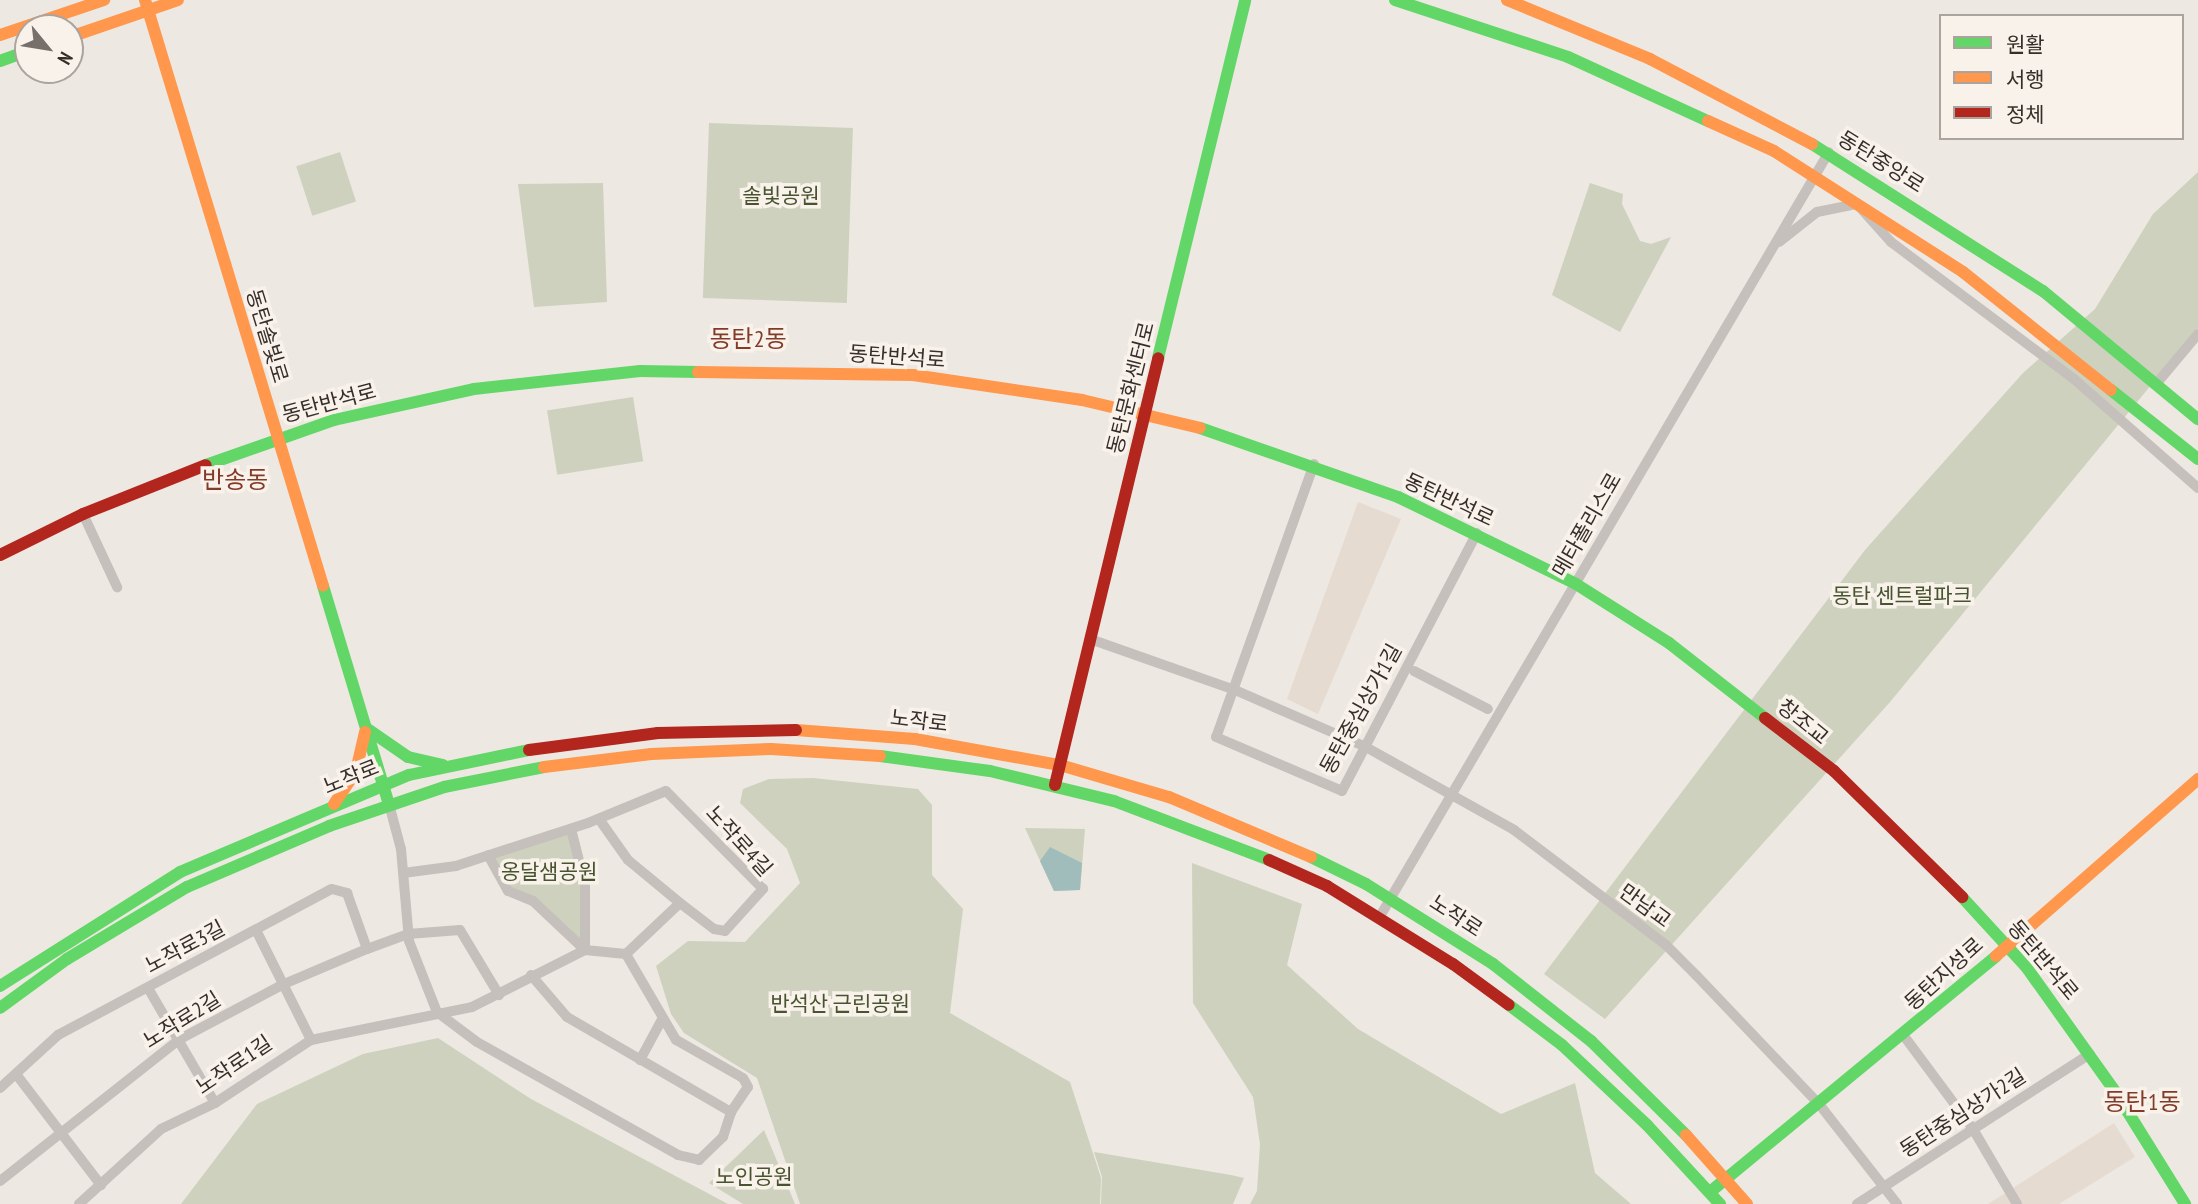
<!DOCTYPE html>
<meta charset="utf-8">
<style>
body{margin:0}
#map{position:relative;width:2198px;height:1204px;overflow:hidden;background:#ede8e2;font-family:"PT Sans Narrow","Noto Sans KR",sans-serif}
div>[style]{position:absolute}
.green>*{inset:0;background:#ced1bd;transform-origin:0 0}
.plaza>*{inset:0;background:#e6dbd0}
.water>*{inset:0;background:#a0bdbc}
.street>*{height:10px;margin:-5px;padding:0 5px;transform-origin:5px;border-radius:5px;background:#c6c0bc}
.fast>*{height:12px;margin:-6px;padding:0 6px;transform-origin:6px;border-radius:6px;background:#63d668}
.slow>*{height:12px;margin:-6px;padding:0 6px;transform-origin:6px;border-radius:6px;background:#ff974d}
.jam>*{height:12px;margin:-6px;padding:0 6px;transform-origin:6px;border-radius:6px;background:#b3261e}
span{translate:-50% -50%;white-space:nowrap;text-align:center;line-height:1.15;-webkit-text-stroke:7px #f9f2eb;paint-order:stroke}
.street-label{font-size:21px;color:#372e2a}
.park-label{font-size:21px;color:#47542f}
.quarter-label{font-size:24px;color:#813b28}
.legend{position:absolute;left:1939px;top:14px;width:245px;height:126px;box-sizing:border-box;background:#f9f2eb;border:2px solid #aba49e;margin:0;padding:9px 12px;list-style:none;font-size:21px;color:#372e2a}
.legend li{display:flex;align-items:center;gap:14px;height:35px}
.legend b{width:35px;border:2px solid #aba49e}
.north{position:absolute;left:14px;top:14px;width:70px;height:70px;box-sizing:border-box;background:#f9f2eb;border:2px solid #aba49e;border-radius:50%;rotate:120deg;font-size:19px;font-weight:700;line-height:28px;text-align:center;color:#372e2a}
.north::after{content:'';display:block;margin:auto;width:24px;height:32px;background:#776f6a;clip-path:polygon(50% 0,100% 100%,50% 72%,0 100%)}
</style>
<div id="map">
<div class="green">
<i style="left:709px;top:123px;width:144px;height:175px;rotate:2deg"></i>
<i style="left:340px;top:152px;width:52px;height:46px;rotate:72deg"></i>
<i style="clip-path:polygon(2198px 172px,2198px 328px,1890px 702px,1605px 1019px,1544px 974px,1865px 550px,2023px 373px,2095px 309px,2153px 214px)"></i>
<i style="clip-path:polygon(603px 183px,607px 302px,534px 307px,518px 184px)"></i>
<i style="clip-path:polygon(1590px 183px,1623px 194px,1622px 204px,1640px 241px,1651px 244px,1671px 237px,1620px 332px,1552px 295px)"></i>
<i style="left:633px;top:397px;width:65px;height:87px;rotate:81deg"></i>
<i style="clip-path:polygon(813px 778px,918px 789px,932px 805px,932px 875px,963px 909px,950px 1013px,1070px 1082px,1101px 1178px,1100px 1204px,800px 1204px,757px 1078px,684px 1033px,671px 1014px,656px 966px,688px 941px,745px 942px,800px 883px,787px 849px,740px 803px,743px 789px,769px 779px)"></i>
<i style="clip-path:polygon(1025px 828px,1085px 829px,1080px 890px,1054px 891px)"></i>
<i style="clip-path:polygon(570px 832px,580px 865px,583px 947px,534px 900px,511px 891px,492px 857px)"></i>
<i style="clip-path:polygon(1192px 863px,1302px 904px,1287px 965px,1358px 1029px,1501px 1114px,1575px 1083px,1595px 1173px,1631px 1204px,1250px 1204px,1257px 1191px,1260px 1144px,1253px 1097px,1193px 1003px)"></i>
<i style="clip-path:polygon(438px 1038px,531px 1099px,728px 1204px,181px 1204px,257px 1104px,363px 1054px)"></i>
<i style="clip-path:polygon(764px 1130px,795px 1204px,743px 1204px,709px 1183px)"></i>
<i style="clip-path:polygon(1094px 1152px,1231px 1175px,1244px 1178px,1233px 1204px,1101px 1204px,1102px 1177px)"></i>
</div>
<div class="plaza">
<i style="clip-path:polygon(1358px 502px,1401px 519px,1318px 714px,1287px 699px)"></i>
<i style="clip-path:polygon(2114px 1123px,2135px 1157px,2059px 1204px,1988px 1204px)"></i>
</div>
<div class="water">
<i style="clip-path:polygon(1050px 847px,1082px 863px,1080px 890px,1054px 891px,1040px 861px)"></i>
</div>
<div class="street">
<i style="left:1779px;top:242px;width:48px;rotate:-38.3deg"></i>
<i style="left:1817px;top:212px;width:41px;rotate:-11.3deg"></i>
<i style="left:1857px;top:204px;width:51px;rotate:48.2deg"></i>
<i style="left:1891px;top:242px;width:229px;rotate:36.8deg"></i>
<i style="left:2074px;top:379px;width:165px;rotate:41.3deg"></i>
<i style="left:2157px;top:383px;width:64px;rotate:-50.1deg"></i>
<i style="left:1314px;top:464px;width:290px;rotate:109.7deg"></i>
<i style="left:1216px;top:737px;width:137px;rotate:23.2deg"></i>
<i style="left:1342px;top:791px;width:291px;rotate:-62.4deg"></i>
<i style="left:83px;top:514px;width:81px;rotate:65deg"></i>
<i style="left:1090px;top:639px;width:154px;rotate:19.4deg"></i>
<i style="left:1235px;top:690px;width:141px;rotate:23.5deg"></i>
<i style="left:1364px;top:746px;width:172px;rotate:29.2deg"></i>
<i style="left:1514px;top:830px;width:191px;rotate:37.1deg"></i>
<i style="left:1666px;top:945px;width:42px;rotate:45deg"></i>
<i style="left:1696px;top:975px;width:178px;rotate:46.4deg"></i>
<i style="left:1819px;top:1104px;width:127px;rotate:52deg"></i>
<i style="left:1414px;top:671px;width:83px;rotate:27.2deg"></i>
<i style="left:389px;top:804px;width:47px;rotate:75.1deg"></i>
<i style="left:401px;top:849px;width:92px;rotate:85deg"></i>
<i style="left:409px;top:941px;width:76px;rotate:68.5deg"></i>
<i style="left:437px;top:1012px;width:50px;rotate:36.9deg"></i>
<i style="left:477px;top:1042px;width:231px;rotate:29.3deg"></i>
<i style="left:678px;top:1155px;width:22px;rotate:13deg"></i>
<i style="left:699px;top:1160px;width:33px;rotate:-44deg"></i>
<i style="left:723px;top:1137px;width:26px;rotate:-72deg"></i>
<i style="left:731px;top:1112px;width:30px;rotate:-56deg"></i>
<i style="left:748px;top:1087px;width:10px;rotate:-119deg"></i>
<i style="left:743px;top:1078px;width:77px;rotate:-150.4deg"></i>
<i style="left:676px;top:1040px;width:99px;rotate:-120.2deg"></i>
<i style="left:626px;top:954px;width:74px;rotate:-43.4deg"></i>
<i style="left:680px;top:903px;width:43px;rotate:37.4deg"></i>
<i style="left:714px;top:929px;width:11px;rotate:10deg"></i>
<i style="left:725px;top:931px;width:57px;rotate:-47.9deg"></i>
<i style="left:763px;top:889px;width:138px;rotate:-134.7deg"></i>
<i style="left:666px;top:791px;width:84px;rotate:157.7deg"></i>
<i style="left:588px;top:823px;width:139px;rotate:162deg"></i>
<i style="left:456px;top:866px;width:53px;rotate:172.5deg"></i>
<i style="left:599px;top:819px;width:50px;rotate:54.7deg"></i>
<i style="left:628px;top:860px;width:67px;rotate:39.6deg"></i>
<i style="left:571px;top:829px;width:57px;rotate:75.7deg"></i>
<i style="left:585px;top:884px;width:66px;rotate:90deg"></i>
<i style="left:585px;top:950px;width:41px;rotate:5.6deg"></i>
<i style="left:1379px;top:918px;width:888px;rotate:-59.57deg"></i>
<i style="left:256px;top:930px;width:123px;rotate:63.4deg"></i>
<i style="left:531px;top:975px;width:55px;rotate:49.4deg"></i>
<i style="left:567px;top:1017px;width:190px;rotate:30.1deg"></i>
<i style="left:148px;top:988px;width:133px;rotate:59.8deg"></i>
<i style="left:1904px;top:1036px;width:116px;rotate:53.4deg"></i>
<i style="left:1973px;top:1129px;width:87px;rotate:59.6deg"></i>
<i style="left:640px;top:1060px;width:44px;rotate:-61.7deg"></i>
<i style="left:16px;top:1074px;width:140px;rotate:52.6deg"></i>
<i style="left:0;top:1088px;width:79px;rotate:-42.4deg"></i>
<i style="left:58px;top:1035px;width:310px;rotate:-28.1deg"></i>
<i style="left:332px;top:889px;width:16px;rotate:15deg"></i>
<i style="left:347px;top:893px;width:59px;rotate:70.3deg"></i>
<i style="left:0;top:1181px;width:229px;rotate:-38.3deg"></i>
<i style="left:180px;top:1039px;width:118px;rotate:-27.9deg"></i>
<i style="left:284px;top:984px;width:90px;rotate:-22.9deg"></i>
<i style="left:367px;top:949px;width:44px;rotate:-20.1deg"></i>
<i style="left:408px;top:934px;width:52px;rotate:-4.4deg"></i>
<i style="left:460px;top:930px;width:76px;rotate:59deg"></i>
<i style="left:79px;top:1204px;width:111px;rotate:-42.4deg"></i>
<i style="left:161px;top:1129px;width:60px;rotate:-25.7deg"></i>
<i style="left:215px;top:1103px;width:115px;rotate:-33.3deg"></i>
<i style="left:311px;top:1040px;width:164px;rotate:-11.6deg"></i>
<i style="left:472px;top:1007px;width:127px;rotate:-26.8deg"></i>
<i style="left:585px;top:950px;width:71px;rotate:-136.7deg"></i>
<i style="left:533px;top:901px;width:27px;rotate:-158deg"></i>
<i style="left:508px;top:891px;width:41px;rotate:-119.1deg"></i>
<i style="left:1857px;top:1204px;width:277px;rotate:-32.8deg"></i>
</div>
<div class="fast">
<i style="left:1395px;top:0;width:182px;rotate:18.2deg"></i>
<i style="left:1568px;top:57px;width:154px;rotate:24.6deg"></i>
<i style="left:0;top:61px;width:30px;rotate:-20deg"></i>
<i style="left:1812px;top:144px;width:274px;rotate:32.5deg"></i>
<i style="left:2043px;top:291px;width:201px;rotate:39.6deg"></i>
<i style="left:1158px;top:358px;width:368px;rotate:-76.3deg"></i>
<i style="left:2111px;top:390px;width:111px;rotate:38.4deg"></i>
<i style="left:1200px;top:428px;width:210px;rotate:19.2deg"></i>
<i style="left:1398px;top:497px;width:198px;rotate:26deg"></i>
<i style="left:1576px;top:584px;width:110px;rotate:32.4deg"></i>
<i style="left:1669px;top:643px;width:122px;rotate:38deg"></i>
<i style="left:206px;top:465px;width:136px;rotate:-19.4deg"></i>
<i style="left:334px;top:420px;width:143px;rotate:-12.5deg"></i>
<i style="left:474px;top:389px;width:167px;rotate:-6.2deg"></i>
<i style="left:640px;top:371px;width:58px;rotate:1deg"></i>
<i style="left:323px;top:586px;width:228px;rotate:73.2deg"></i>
<i style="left:366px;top:728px;width:51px;rotate:34.6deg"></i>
<i style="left:408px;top:757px;width:36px;rotate:13deg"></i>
<i style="left:880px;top:756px;width:111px;rotate:7.8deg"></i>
<i style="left:990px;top:771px;width:128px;rotate:13.6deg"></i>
<i style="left:1114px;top:801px;width:166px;rotate:20.8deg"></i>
<i style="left:1311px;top:857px;width:61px;rotate:26.1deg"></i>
<i style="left:1366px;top:884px;width:150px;rotate:32.2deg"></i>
<i style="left:1493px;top:964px;width:125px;rotate:38.2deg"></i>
<i style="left:1591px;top:1041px;width:134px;rotate:44.7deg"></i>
<i style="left:1962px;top:897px;width:96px;rotate:47.5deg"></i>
<i style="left:2027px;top:968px;width:153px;rotate:54.5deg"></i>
<i style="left:2116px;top:1093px;width:131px;rotate:58.1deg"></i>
<i style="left:0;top:986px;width:213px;rotate:-32.3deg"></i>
<i style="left:180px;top:872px;width:249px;rotate:-23deg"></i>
<i style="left:409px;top:775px;width:123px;rotate:-11.8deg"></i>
<i style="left:1509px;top:1005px;width:66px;rotate:37deg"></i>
<i style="left:1562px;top:1045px;width:117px;rotate:43.3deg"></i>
<i style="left:1647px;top:1125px;width:108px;rotate:47.3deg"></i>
<i style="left:0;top:1008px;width:83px;rotate:-36.2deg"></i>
<i style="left:67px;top:959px;width:140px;rotate:-31deg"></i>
<i style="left:187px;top:887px;width:155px;rotate:-23.2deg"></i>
<i style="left:329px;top:826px;width:121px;rotate:-18.7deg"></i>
<i style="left:444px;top:787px;width:102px;rotate:-11.3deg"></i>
<i style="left:1710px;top:1192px;width:371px;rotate:-39.5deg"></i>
</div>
<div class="slow">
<i style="left:145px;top:0;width:612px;rotate:73.1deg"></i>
<i style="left:1507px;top:0;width:155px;rotate:22.4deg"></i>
<i style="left:1650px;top:59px;width:183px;rotate:27.7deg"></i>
<i style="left:0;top:35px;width:110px;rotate:-18.6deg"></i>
<i style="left:70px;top:37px;width:114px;rotate:-18.9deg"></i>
<i style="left:1708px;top:121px;width:72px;rotate:24.4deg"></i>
<i style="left:1774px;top:151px;width:224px;rotate:32.6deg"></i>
<i style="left:1963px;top:272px;width:189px;rotate:38.6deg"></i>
<i style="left:698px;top:372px;width:215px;rotate:0.8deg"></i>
<i style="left:913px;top:375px;width:171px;rotate:8.4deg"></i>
<i style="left:1082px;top:400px;width:121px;rotate:13.3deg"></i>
<i style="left:796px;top:730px;width:119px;rotate:4.3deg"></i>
<i style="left:915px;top:739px;width:147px;rotate:10.2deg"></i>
<i style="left:1060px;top:765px;width:114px;rotate:16.4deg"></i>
<i style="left:1169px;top:797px;width:154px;rotate:22.9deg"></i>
<i style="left:544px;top:767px;width:108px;rotate:-6.9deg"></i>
<i style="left:651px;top:754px;width:120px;rotate:-2.4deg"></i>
<i style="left:771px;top:749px;width:109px;rotate:3.7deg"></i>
<i style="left:334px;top:804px;width:40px;rotate:-56deg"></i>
<i style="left:356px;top:771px;width:40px;rotate:-77deg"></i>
<i style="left:1996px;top:956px;width:269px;rotate:-41.2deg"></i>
<i style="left:1686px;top:1135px;width:92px;rotate:48.5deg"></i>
</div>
<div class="jam">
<i style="left:0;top:555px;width:93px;rotate:-26.3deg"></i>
<i style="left:83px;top:514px;width:132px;rotate:-21.7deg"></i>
<i style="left:1765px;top:718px;width:87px;rotate:37.5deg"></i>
<i style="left:1834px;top:771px;width:180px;rotate:44.5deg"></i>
<i style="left:529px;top:750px;width:130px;rotate:-7.5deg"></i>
<i style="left:658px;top:733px;width:138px;rotate:-1.2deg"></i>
<i style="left:1055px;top:785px;width:439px;rotate:-76.4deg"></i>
<i style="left:1269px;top:860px;width:64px;rotate:24.1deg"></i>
<i style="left:1327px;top:886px;width:148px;rotate:31.8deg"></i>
<i style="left:1453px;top:964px;width:69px;rotate:36.2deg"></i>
</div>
<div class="street-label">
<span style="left:1881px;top:162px;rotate:32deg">동탄중앙로</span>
<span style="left:267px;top:336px;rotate:73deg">동탄솔빛로</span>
<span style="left:897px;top:357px;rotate:4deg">동탄반석로</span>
<span style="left:1131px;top:388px;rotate:-76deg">동탄문화센터로</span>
<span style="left:329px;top:403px;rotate:-15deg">동탄반석로</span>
<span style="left:1449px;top:500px;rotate:25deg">동탄반석로</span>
<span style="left:1587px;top:525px;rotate:-60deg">메타폴리스로</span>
<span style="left:1361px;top:709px;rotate:-61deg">동탄중심상가1길</span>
<span style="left:919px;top:721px;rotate:7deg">노작로</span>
<span style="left:1803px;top:722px;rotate:39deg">창조교</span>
<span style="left:351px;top:777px;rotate:-22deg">노작로</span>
<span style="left:739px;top:841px;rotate:48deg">노작로4길</span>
<span style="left:1645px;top:906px;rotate:36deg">만남교</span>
<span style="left:1456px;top:916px;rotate:33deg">노작로</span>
<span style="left:185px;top:947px;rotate:-28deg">노작로3길</span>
<span style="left:2043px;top:960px;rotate:50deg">동탄반석로</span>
<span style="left:1944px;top:974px;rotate:-42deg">동탄지성로</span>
<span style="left:182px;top:1020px;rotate:-32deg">노작로2길</span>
<span style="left:234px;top:1065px;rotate:-34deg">노작로1길</span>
<span style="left:1963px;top:1113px;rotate:-33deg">동탄중심상가2길</span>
</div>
<div class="park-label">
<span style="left:781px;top:196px">솔빛공원</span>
<span style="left:1902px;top:596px">동탄 센트럴파크</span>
<span style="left:549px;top:872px">옹달샘공원</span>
<span style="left:840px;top:1004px">반석산 근린공원</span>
<span style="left:754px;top:1177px">노인공원</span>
</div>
<div class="quarter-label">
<span style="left:748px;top:339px">동탄2동</span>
<span style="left:235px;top:480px">반송동</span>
<span style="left:2142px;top:1102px">동탄1동</span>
</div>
<ul class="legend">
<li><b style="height:9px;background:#63d668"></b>원활</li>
<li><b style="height:9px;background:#ff974d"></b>서행</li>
<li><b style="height:9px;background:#b3261e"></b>정체</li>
</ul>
<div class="north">N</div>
</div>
